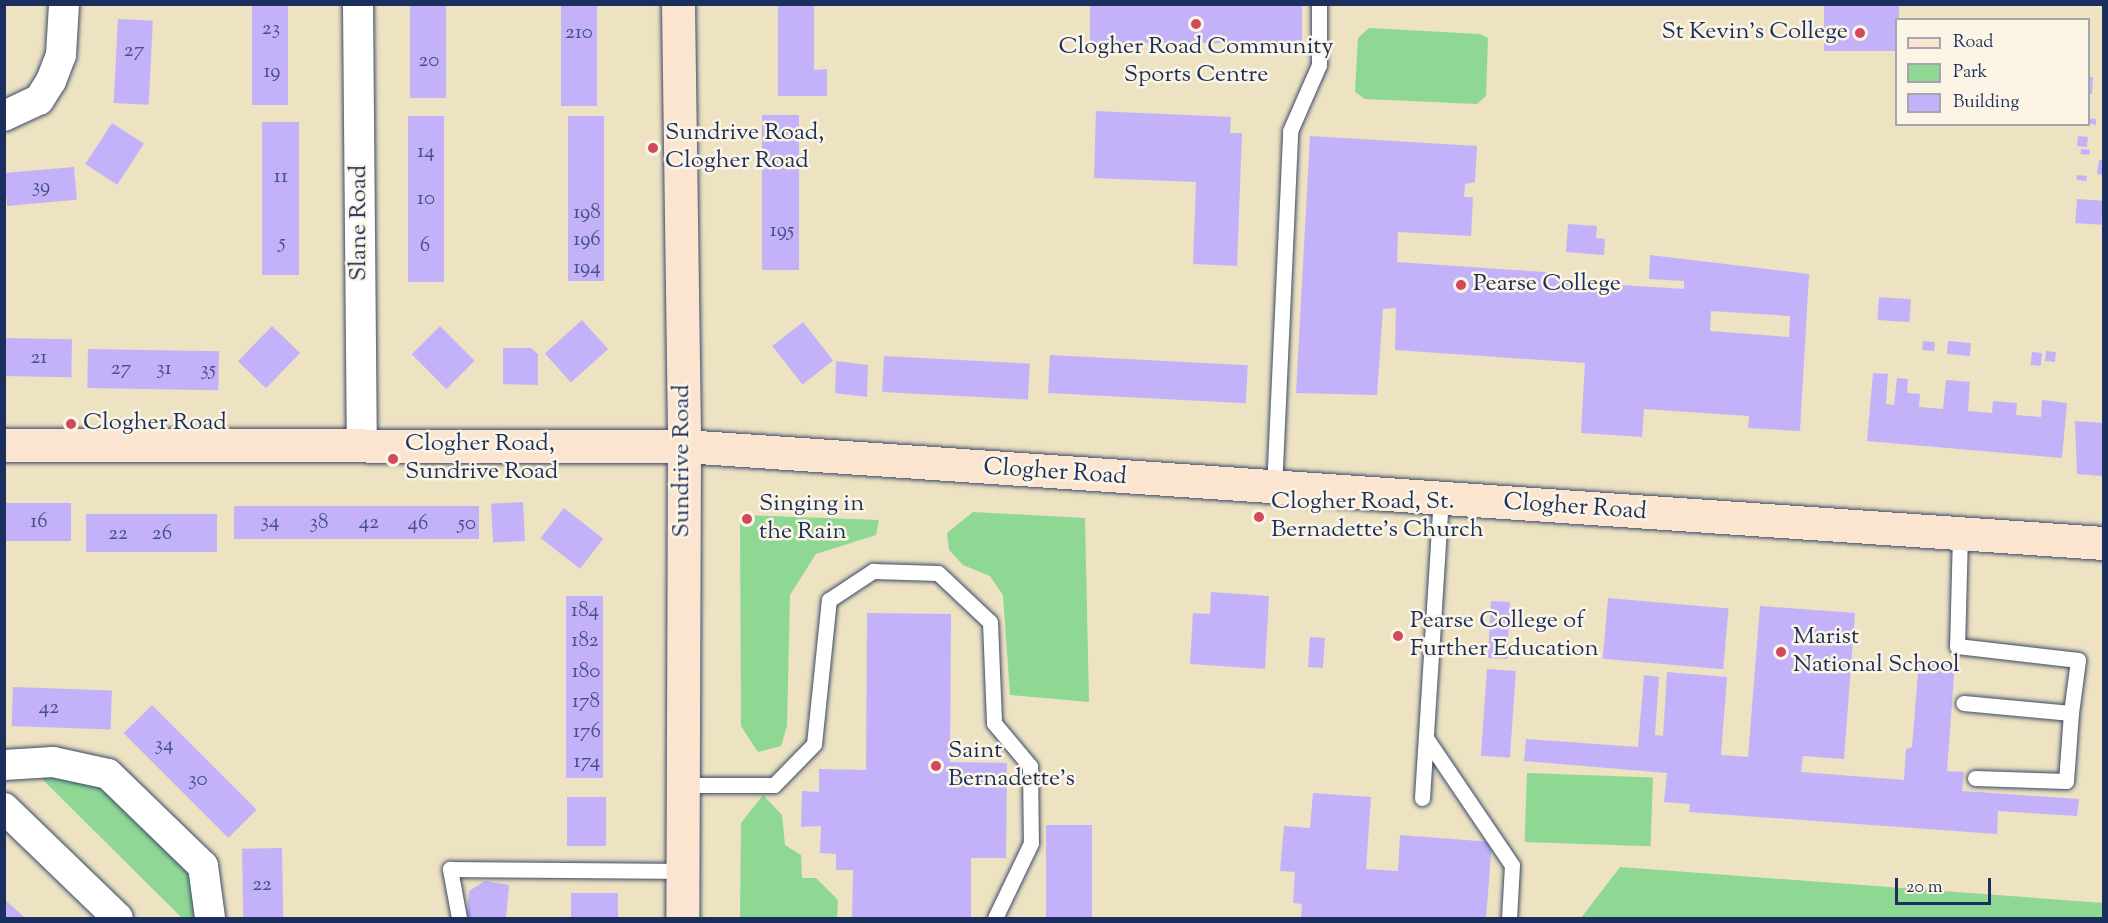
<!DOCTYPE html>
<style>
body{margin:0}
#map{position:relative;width:2108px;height:923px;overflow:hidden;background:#ede2c1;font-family:"Sorts Mill Goudy",serif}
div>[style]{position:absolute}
.green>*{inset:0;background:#8ed894;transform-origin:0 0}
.building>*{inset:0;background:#c3b2f9;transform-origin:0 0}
.roads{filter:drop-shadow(0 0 2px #3a4a6d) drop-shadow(0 0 2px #3a4a6d)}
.lane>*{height:15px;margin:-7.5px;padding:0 7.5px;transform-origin:7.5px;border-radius:7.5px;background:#fff}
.street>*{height:30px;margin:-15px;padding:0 15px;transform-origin:15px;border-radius:15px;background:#fff}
.secondary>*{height:33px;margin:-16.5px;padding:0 16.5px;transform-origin:16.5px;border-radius:16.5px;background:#fce5d0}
.dots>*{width:16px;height:16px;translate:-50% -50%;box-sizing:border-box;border:3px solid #fcf5e5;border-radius:50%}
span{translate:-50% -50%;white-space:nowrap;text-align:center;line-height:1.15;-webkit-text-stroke:5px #fcf5e5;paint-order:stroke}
.number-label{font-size:21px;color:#455085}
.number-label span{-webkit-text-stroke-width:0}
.poi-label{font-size:24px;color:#1b2f5e}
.right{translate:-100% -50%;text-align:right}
.left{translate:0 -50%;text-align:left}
.street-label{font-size:24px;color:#1b2f5e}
.frame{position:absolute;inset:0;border:6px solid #1b2f5e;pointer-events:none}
.legend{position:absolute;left:1895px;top:18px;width:195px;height:108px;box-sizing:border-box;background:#fcf5e5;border:2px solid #a2a6af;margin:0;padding:8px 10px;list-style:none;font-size:18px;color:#1b2f5e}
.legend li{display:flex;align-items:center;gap:12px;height:30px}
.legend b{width:30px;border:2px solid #a2a6af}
.scale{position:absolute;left:1895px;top:878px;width:96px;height:27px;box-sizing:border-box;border:3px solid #1b2f5e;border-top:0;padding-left:8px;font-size:18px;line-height:21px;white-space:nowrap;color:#1b2f5e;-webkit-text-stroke:4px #fcf5e5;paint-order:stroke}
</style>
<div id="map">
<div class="green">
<i style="clip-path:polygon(1369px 28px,1480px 34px,1488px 38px,1486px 96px,1477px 104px,1365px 99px,1355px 92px,1358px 38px)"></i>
<i style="clip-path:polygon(973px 512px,1085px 518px,1089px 702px,1010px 695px,1003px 595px,990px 576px,963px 565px,949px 550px,947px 533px)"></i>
<i style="clip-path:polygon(740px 515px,879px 520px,876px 535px,816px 554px,790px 595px,787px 726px,781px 746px,758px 752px,741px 726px)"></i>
<i style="clip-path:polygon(36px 773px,94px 778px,184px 860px,200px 899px,197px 918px,182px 918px)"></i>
<i style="left:1527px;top:773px;width:126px;height:69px;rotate:2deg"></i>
<i style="clip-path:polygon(763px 795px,782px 815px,785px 845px,801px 855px,802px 878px,816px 878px,838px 900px,837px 918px,740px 918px,741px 823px)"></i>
<i style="clip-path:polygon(1620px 867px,2103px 903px,2103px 918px,1581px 918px)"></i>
</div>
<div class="building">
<i style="left:252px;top:4px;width:36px;height:101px"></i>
<i style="left:410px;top:4px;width:36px;height:94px"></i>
<i style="left:561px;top:4px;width:36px;height:102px"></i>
<i style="clip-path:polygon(778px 4px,814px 4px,814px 70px,827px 69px,827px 96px,778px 96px)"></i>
<i style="left:1090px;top:4px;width:212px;height:39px"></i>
<i style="left:1824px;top:4px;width:75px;height:47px"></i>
<i style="left:118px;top:19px;width:35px;height:84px;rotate:3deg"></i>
<i style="clip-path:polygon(2088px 77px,2093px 77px,2092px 94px,2088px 94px)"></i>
<i style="clip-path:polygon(1096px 111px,1231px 117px,1230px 133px,1242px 133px,1237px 266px,1193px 264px,1196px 182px,1094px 178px)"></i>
<i style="left:762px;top:115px;width:37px;height:155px"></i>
<i style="left:408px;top:116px;width:36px;height:166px"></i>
<i style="left:568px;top:116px;width:36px;height:165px"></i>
<i style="clip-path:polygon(2088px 118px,2096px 119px,2096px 125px,2088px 123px)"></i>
<i style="left:262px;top:122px;width:37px;height:153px"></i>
<i style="left:112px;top:123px;width:38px;height:49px;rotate:33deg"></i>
<i style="clip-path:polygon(evenodd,1310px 136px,1477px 146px,1475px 182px,1465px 184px,1464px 197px,1473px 197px,1471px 236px,1398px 232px,1397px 262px,1558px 273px,1558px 281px,1684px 289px,1684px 281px,1649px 279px,1650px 255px,1809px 274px,1800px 431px,1748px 428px,1749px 416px,1644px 409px,1642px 437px,1581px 433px,1585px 363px,1395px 350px,1396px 308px,1383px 309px,1377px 395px,1296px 393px,1310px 136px,1711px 311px,1790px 316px,1789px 337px,1710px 331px,1711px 311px)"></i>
<i style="left:2078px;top:136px;width:10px;height:10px;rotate:6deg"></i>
<i style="left:2081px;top:149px;width:9px;height:5px;rotate:6deg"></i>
<i style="clip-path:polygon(2099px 160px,2103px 160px,2103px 175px,2097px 174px)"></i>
<i style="left:74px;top:167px;width:33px;height:70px;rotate:85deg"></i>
<i style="left:2077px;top:175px;width:10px;height:5px;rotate:6deg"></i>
<i style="left:2077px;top:199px;width:26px;height:24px;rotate:4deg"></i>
<i style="clip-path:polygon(1568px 224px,1597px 226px,1596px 238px,1605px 239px,1604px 255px,1566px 252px)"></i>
<i style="left:1879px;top:297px;width:32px;height:23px;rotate:4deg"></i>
<i style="left:582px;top:320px;width:39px;height:50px;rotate:48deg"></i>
<i style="left:803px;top:322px;width:49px;height:39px;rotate:52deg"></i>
<i style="left:272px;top:326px;width:39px;height:49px;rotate:44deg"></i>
<i style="left:440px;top:326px;width:49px;height:40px;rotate:45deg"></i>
<i style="left:4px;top:338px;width:68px;height:38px;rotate:1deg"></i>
<i style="left:1923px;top:341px;width:12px;height:9px;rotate:5deg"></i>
<i style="left:1948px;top:341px;width:23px;height:13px;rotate:5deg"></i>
<i style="clip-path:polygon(503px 348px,531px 348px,538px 354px,538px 385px,503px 384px)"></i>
<i style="left:88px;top:349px;width:131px;height:39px;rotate:1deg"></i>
<i style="left:2046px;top:351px;width:10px;height:10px;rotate:6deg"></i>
<i style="left:2032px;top:352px;width:10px;height:13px;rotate:6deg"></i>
<i style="left:1050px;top:355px;width:198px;height:38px;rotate:3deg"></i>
<i style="left:884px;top:356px;width:146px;height:36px;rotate:3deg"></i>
<i style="clip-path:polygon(836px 361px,868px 365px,867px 397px,835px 393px)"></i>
<i style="clip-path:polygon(1873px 373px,1888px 374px,1886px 404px,1894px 405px,1897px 378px,1908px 379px,1907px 393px,1920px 394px,1919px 407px,1943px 409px,1946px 380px,1970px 382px,1968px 411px,1992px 413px,1993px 401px,2017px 403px,2016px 415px,2041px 417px,2042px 400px,2067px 403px,2062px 458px,1867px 441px)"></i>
<i style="clip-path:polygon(2075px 421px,2103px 423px,2103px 476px,2077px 474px)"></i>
<i style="left:523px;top:502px;width:39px;height:32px;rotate:87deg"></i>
<i style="left:4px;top:503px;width:67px;height:38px"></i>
<i style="left:234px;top:506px;width:245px;height:33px"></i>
<i style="left:564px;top:508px;width:50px;height:38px;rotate:38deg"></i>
<i style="left:86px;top:514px;width:131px;height:38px"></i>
<i style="clip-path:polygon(1211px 592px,1269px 596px,1265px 669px,1190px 664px,1193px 613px,1210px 614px)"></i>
<i style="left:566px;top:596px;width:37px;height:182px"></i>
<i style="left:1608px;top:598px;width:121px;height:61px;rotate:5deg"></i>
<i style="left:1491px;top:601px;width:19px;height:57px;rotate:3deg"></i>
<i style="clip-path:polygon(1760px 606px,1855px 613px,1844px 759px,1803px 756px,1801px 772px,1904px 780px,1906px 749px,1912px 747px,1919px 660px,1955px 662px,1947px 771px,1964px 772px,1962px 791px,2079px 799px,2077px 816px,1998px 811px,1997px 834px,1689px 812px,1690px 804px,1664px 802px,1667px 773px,1524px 761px,1526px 739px,1638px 747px,1644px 675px,1659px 677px,1655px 735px,1663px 736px,1667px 672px,1727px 677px,1721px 755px,1748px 757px)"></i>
<i style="clip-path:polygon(867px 613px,951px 614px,950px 762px,1007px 763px,1006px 858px,971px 858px,971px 918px,852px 918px,853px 870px,836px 870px,836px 854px,820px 853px,821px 826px,801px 827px,802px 791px,819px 792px,819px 769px,866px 770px)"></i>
<i style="left:1310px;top:637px;width:15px;height:30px;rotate:4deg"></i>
<i style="left:1487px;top:669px;width:29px;height:87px;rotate:4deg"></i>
<i style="left:13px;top:687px;width:99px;height:39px;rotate:2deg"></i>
<i style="left:152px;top:705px;width:148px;height:40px;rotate:45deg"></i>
<i style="clip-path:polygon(1313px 793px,1371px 797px,1366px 869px,1398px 871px,1400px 835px,1492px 842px,1486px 918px,1301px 918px,1302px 904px,1293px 903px,1295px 872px,1280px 871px,1284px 826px,1310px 828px)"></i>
<i style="left:567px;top:797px;width:39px;height:49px"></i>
<i style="left:1046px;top:825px;width:46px;height:93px"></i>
<i style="left:282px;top:848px;width:70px;height:40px;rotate:89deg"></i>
<i style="clip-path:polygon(485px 881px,509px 885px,506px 918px,467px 918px,469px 891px)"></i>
<i style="left:571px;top:893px;width:47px;height:25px"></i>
<i style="clip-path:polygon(4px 899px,13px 907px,25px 918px,4px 918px)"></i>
</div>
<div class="roads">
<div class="lane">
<i style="left:1274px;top:489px;width:358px;rotate:-87.4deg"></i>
<i style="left:1290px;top:131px;width:72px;rotate:-66.3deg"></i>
<i style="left:1319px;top:65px;width:61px;rotate:-90deg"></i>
<i style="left:1960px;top:534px;width:112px;rotate:91.5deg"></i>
<i style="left:1957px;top:646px;width:122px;rotate:6.6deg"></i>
<i style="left:2078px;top:660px;width:53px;rotate:97.5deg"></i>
<i style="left:2071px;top:713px;width:108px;rotate:-174.7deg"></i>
<i style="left:1426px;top:738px;width:153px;rotate:55.9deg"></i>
<i style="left:1512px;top:865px;width:53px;rotate:93.2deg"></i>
<i style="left:1975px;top:778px;width:91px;rotate:1.9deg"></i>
<i style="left:2066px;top:781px;width:68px;rotate:-85.8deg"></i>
<i style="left:682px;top:785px;width:92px"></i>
<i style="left:774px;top:785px;width:57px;rotate:-45.7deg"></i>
<i style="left:814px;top:744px;width:145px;rotate:-84.1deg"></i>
<i style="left:829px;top:600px;width:53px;rotate:-33.4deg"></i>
<i style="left:873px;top:571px;width:65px;rotate:1.8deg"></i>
<i style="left:938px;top:573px;width:71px;rotate:43.3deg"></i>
<i style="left:990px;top:622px;width:101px;rotate:87.7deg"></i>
<i style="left:994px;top:723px;width:56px;rotate:50.1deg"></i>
<i style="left:1030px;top:766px;width:77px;rotate:89.3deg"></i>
<i style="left:1031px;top:843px;width:83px;rotate:115.6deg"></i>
<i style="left:1422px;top:798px;width:300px;rotate:-86.4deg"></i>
<i style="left:459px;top:918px;width:50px;rotate:-100.4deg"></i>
<i style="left:450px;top:869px;width:232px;rotate:0.5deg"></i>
</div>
<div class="street">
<i style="left:358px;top:4px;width:438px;rotate:89.5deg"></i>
<i style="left:4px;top:116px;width:38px;rotate:-25deg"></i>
<i style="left:39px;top:100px;width:22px;rotate:-58deg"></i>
<i style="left:51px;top:81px;width:28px;rotate:-69deg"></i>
<i style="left:61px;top:55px;width:51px;rotate:-86.6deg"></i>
<i style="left:4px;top:765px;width:49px;rotate:-3.5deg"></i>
<i style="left:53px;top:762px;width:56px;rotate:12.3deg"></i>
<i style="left:108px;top:774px;width:132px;rotate:44.1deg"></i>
<i style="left:203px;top:866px;width:52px;rotate:82.3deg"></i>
<i style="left:4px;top:808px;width:158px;rotate:44deg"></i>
</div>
<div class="secondary">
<i style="left:678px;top:4px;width:442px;rotate:89.2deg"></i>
<i style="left:684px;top:446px;width:472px;rotate:90.2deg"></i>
<i style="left:4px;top:445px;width:680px;rotate:0.08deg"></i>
<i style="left:684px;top:446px;width:1423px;rotate:3.91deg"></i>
</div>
</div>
<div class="dots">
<i style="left:1196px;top:24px;background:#d1495b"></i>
<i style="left:1860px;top:33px;background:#d1495b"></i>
<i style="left:653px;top:148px;background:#d1495b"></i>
<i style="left:1461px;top:285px;background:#d1495b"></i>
<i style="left:71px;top:424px;background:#d1495b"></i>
<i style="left:393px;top:459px;background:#d1495b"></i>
<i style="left:1259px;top:517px;background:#d1495b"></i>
<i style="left:747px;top:519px;background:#d1495b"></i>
<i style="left:1398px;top:636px;background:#d1495b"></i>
<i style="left:1781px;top:652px;background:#d1495b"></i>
<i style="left:936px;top:766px;background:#d1495b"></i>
</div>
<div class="number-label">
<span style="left:271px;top:29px">23</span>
<span style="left:579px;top:33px">210</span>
<span style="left:134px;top:51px">27</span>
<span style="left:429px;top:61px">20</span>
<span style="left:272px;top:72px">19</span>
<span style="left:426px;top:152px">14</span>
<span style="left:281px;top:177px">11</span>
<span style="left:41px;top:187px">39</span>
<span style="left:426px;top:199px">10</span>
<span style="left:587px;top:213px">198</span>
<span style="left:782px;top:231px">195</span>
<span style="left:587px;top:240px">196</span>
<span style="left:282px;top:243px">5</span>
<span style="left:425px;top:246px">6</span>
<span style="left:587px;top:268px">194</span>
<span style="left:39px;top:358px">21</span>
<span style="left:121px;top:369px">27</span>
<span style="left:164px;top:369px">31</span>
<span style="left:208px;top:370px">35</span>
<span style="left:39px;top:522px">16</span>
<span style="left:270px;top:522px">34</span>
<span style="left:319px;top:523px">38</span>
<span style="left:369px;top:523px">42</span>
<span style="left:418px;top:524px">46</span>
<span style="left:467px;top:524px">50</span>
<span style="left:118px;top:534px">22</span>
<span style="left:162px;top:534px">26</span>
<span style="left:585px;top:611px">184</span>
<span style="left:585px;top:641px">182</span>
<span style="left:586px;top:672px">180</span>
<span style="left:586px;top:702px">178</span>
<span style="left:49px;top:708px">42</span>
<span style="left:587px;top:732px">176</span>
<span style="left:164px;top:745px">34</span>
<span style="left:587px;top:762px">174</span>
<span style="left:198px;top:780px">30</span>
<span style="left:262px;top:885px">22</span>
</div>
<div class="poi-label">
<span class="right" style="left:1848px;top:33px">St Kevin's College</span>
<span style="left:1196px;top:62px">Clogher Road Community<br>Sports Centre</span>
<span class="left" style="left:665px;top:148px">Sundrive Road,<br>Clogher Road</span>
<span class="left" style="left:1473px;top:285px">Pearse College</span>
<span class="left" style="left:83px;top:424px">Clogher Road</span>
<span class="left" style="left:405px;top:459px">Clogher Road,<br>Sundrive Road</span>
<span class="left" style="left:1271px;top:517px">Clogher Road, St.<br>Bernadette's Church</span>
<span class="left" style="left:759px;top:519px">Singing in<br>the Rain</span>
<span class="left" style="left:1410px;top:636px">Pearse College of<br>Further Education</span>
<span class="left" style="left:1793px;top:652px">Marist<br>National School</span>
<span class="left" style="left:948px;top:766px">Saint<br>Bernadette's</span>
</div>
<div class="street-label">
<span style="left:360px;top:223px;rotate:-90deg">Slane Road</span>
<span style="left:683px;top:461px;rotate:-90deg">Sundrive Road</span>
<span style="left:1055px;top:473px;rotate:4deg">Clogher Road</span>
<span style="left:1575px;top:508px;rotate:4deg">Clogher Road</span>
</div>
<div class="frame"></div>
<ul class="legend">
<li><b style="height:8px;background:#fce5d0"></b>Road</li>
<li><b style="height:16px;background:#8ed894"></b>Park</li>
<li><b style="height:16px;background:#c3b2f9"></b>Building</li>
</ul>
<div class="scale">20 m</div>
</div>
